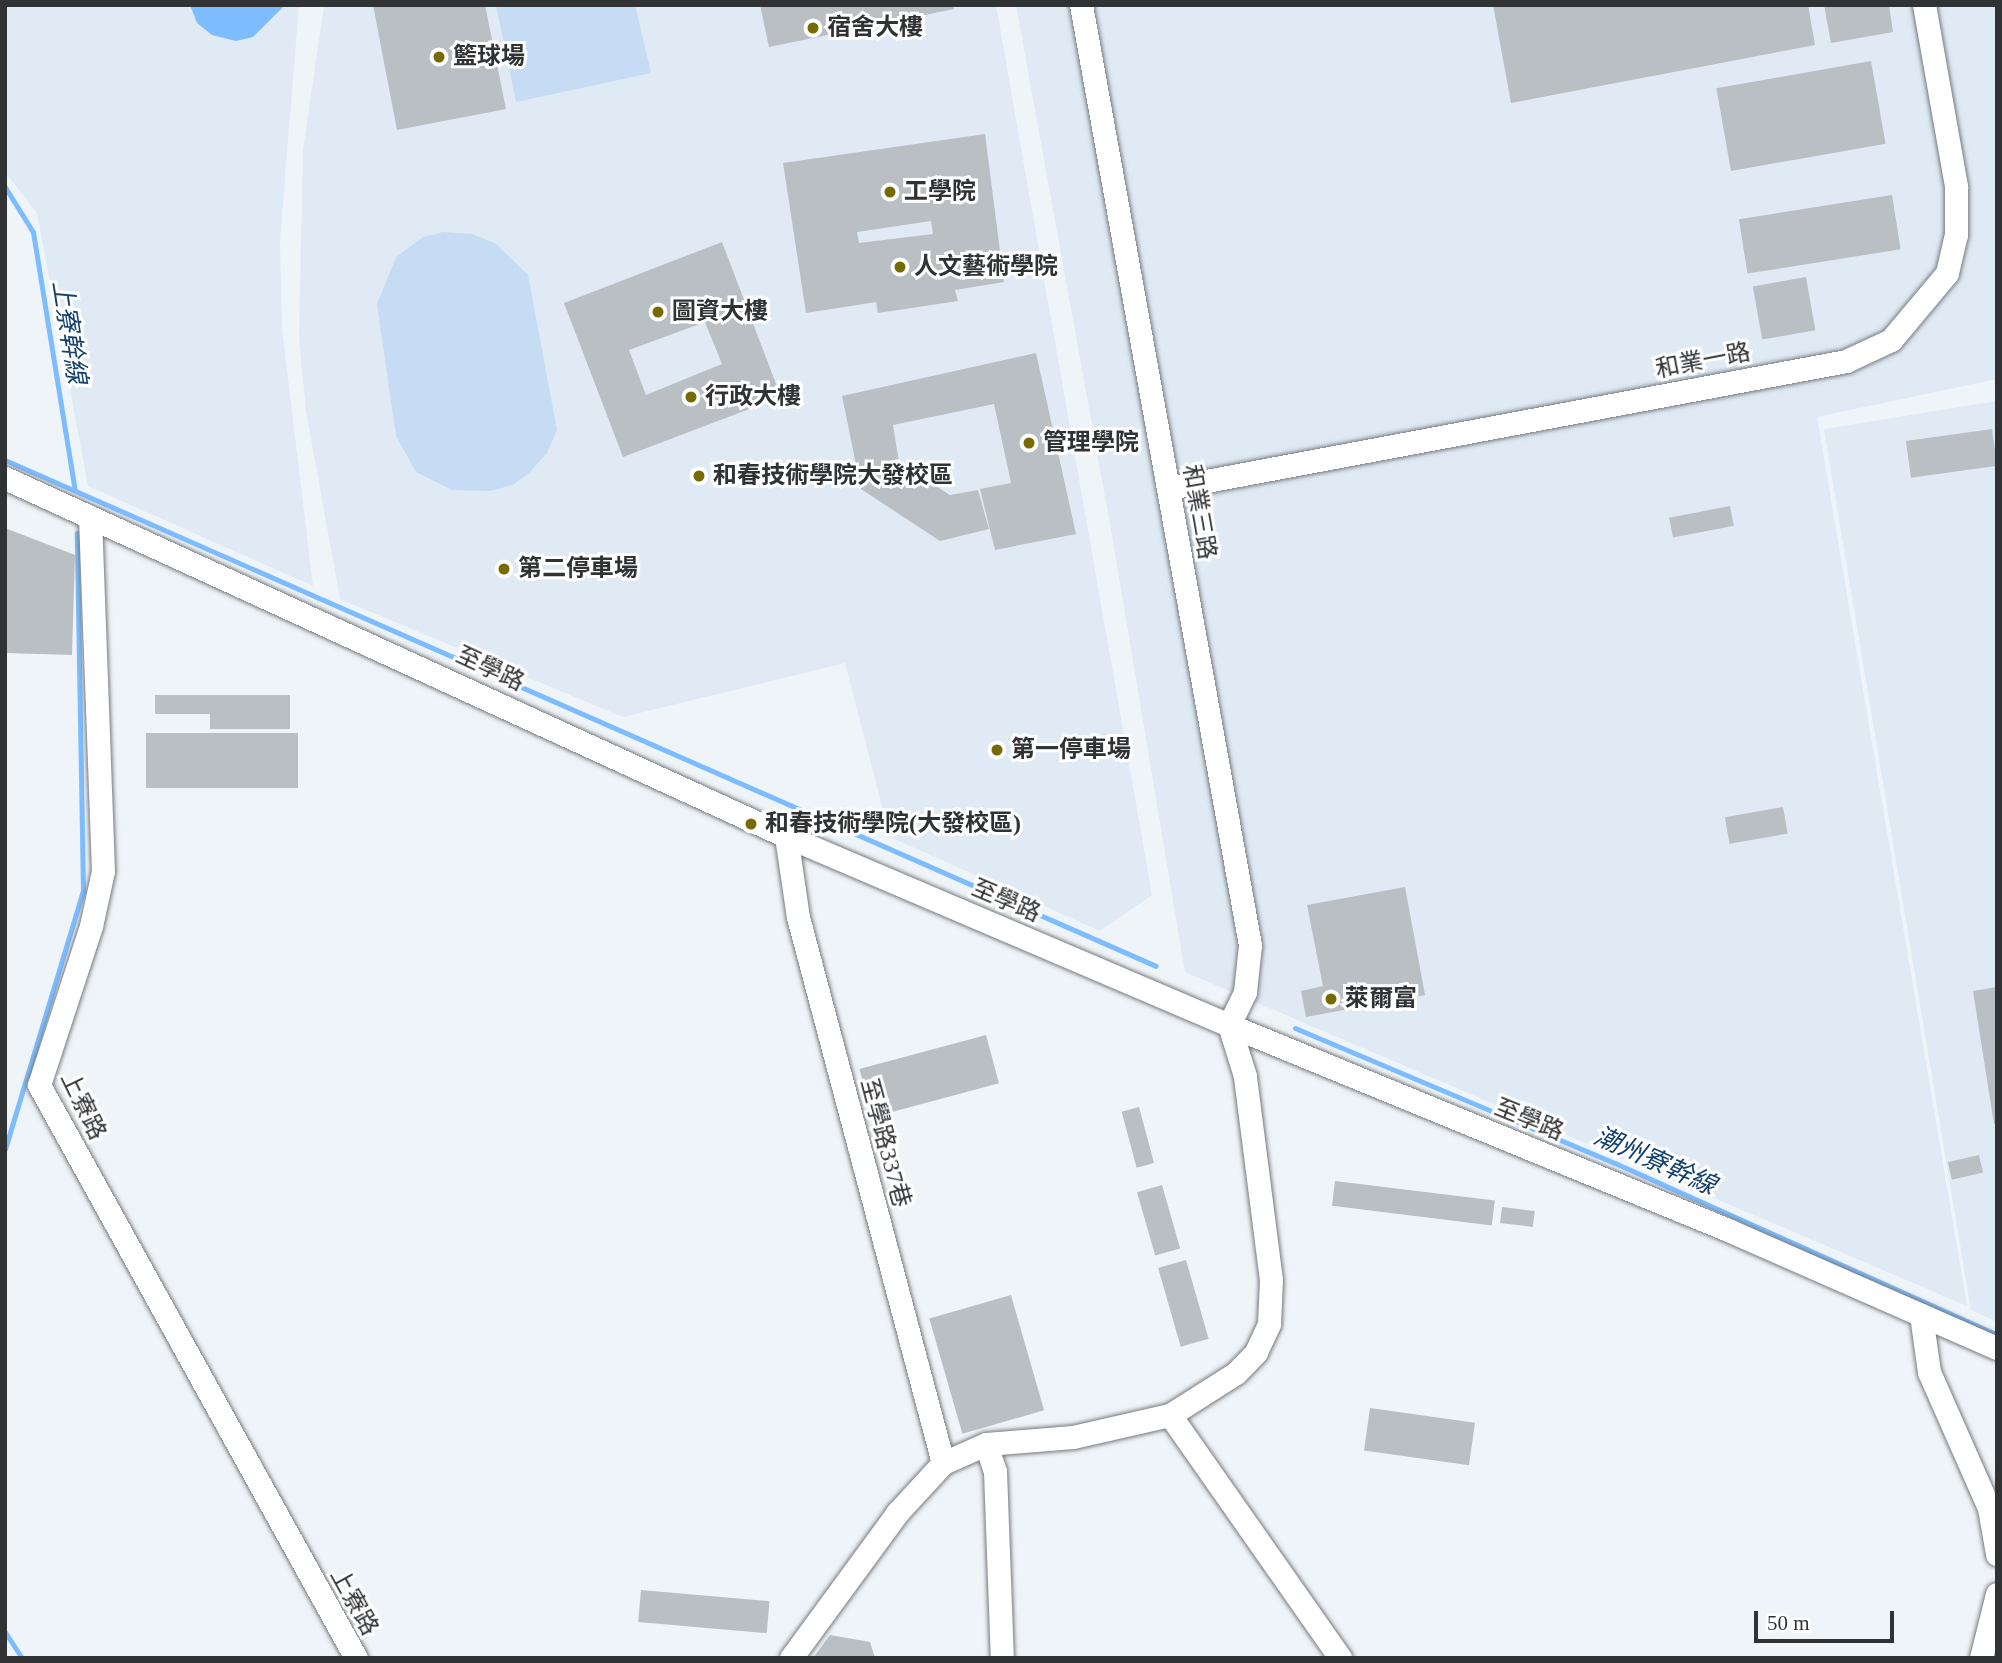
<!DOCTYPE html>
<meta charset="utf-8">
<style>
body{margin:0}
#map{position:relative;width:2002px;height:1663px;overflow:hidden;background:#eff4f9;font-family:"Times New Roman","Noto Sans TC",serif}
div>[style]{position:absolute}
.built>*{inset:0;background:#dfeaf5}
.green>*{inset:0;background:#c5dcf4}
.water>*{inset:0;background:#7dbdff}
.stream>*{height:5px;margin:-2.5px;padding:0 2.5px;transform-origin:2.5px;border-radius:2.5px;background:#7dbdff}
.building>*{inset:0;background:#babfc4;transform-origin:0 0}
.roads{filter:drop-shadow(0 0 2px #767a7f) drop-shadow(0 0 2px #767a7f)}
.minor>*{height:23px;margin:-11.5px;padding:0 11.5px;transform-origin:11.5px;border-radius:11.5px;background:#fff}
.dots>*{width:19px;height:19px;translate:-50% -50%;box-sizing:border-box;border:4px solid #fff;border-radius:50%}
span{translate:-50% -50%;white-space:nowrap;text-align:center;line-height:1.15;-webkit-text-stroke:6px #fff;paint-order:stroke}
.poi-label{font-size:24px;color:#313234;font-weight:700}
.left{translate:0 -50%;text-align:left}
.street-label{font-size:24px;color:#313234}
.water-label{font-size:26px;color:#15426c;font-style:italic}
.frame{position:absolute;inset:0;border:7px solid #313234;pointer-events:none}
.scale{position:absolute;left:1754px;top:1611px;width:140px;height:32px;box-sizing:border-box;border:4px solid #313234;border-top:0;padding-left:9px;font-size:21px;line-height:24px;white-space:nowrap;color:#313234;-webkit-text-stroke:5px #fff;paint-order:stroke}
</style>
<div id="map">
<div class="built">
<i style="clip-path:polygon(5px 5px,299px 5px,280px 240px,282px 328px,313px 586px,88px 486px,37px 213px,5px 172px)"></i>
<i style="clip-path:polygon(324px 5px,996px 5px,1152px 895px,1100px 931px,890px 837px,845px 663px,623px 717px,340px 599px,306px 411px,299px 338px,303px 150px)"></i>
<i style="clip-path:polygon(1016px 5px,1997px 5px,1997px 379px,1817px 417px,1967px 1306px,1185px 972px,1113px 541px)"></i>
<i style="clip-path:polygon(1997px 401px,1997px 1322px,1971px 1310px,1824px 429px)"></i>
</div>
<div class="green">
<i style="clip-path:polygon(496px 5px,635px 5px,651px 73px,516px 102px)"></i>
<i style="clip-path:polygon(443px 232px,472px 234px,495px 243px,528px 275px,557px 430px,547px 453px,530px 472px,513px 485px,490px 491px,452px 490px,416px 472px,396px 436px,377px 304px,396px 257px,423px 237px)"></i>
</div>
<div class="water">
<i style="clip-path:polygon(190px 5px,285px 5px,253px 37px,236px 41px,212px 35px,197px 23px)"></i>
</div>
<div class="stream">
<i style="left:5px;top:187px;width:53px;rotate:58.1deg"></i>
<i style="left:33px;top:232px;width:261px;rotate:80.8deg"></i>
<i style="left:5px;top:460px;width:1257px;rotate:23.73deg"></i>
<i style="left:1295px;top:1028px;width:347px;rotate:22.9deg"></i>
<i style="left:1615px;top:1163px;width:419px;rotate:24.2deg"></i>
<i style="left:5px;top:1149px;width:270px;rotate:-73.2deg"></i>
<i style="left:83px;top:891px;width:358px;rotate:-91deg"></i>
<i style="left:5px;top:1632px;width:31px;rotate:57deg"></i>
</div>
<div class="building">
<i style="clip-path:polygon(373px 5px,485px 5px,506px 109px,397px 130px)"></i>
<i style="clip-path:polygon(760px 5px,953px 5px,954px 9px,769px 47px)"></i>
<i style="clip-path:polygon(1493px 5px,1808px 5px,1815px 45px,1511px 103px)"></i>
<i style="clip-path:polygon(1824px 5px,1889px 5px,1893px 32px,1831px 43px)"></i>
<i style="left:1871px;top:61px;width:84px;height:157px;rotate:80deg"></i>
<i style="clip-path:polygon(evenodd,985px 134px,1004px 282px,955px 290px,958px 301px,878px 313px,876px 302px,806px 313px,783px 163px,985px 134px,931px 221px,933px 234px,859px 243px,857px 232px,931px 221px)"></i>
<i style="left:1892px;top:195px;width:55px;height:155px;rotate:81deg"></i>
<i style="clip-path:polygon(evenodd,722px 242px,781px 397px,623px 457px,564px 303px,722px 242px,705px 322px,722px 364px,646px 395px,629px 350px,705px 322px)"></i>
<i style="left:1806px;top:277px;width:54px;height:54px;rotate:80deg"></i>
<i style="clip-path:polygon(1036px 353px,1076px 534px,995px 550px,980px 489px,1011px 483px,994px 404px,893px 425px,899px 462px,950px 495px,978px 490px,989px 529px,940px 541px,861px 489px,842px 396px)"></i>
<i style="left:1992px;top:429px;width:37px;height:87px;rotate:82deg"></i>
<i style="left:1730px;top:506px;width:20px;height:62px;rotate:79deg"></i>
<i style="clip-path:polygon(5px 528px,75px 555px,72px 655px,5px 653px)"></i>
<i style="clip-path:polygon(155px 695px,290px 695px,290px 729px,210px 729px,210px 714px,155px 714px)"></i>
<i style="left:146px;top:733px;width:152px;height:55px"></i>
<i style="left:1783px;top:807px;width:27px;height:59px;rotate:80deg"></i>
<i style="clip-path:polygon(1405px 887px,1425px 995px,1306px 1017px,1301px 991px,1323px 986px,1307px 905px)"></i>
<i style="clip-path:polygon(1997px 987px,1997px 1124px,1994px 1124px,1973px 991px)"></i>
<i style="left:986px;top:1035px;width:50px;height:131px;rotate:75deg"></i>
<i style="left:1139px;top:1107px;width:58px;height:18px;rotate:75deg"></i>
<i style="left:1979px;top:1155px;width:18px;height:32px;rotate:77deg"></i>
<i style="left:1335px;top:1181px;width:161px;height:25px;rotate:7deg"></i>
<i style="left:1162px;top:1185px;width:66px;height:26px;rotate:74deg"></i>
<i style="left:1502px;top:1207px;width:33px;height:16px;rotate:7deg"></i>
<i style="left:1186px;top:1260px;width:82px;height:29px;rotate:74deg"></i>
<i style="left:1011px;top:1295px;width:120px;height:85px;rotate:74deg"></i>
<i style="left:1370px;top:1408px;width:106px;height:43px;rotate:8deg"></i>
<i style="left:641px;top:1590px;width:129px;height:32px;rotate:5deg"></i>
<i style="clip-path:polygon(830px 1635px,870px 1642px,875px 1658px,813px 1658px)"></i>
</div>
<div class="roads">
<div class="minor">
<i style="left:5px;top:478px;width:859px;rotate:24.63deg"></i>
<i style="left:786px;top:836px;width:482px;rotate:23.1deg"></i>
<i style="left:1229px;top:1025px;width:539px;rotate:22.33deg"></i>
<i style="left:1728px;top:1230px;width:294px;rotate:23.7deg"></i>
<i style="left:1169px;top:488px;width:689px;rotate:-10.62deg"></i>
<i style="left:1846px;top:361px;width:50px;rotate:-25deg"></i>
<i style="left:1891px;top:340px;width:87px;rotate:-50.1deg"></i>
<i style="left:1947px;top:273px;width:39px;rotate:-77deg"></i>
<i style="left:1956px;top:235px;width:49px;rotate:-90deg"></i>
<i style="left:1956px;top:186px;width:184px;rotate:-100deg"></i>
<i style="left:90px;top:517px;width:354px;rotate:87.9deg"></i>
<i style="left:103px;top:871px;width:56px;rotate:102.3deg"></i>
<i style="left:91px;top:926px;width:167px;rotate:108.1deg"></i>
<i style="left:39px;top:1085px;width:655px;rotate:61.05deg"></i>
<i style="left:786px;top:836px;width:82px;rotate:81.6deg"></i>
<i style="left:798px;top:917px;width:565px;rotate:75.13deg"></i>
<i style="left:1921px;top:1315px;width:58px;rotate:82deg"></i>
<i style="left:1929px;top:1372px;width:149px;rotate:66.2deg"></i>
<i style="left:1989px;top:1508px;width:47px;rotate:80.1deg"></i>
<i style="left:1170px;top:1415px;width:297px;rotate:55deg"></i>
<i style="left:986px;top:1444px;width:28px;rotate:72deg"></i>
<i style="left:995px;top:1471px;width:187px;rotate:87.9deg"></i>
<i style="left:791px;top:1658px;width:180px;rotate:-53.8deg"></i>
<i style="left:897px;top:1513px;width:68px;rotate:-47.4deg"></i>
<i style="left:943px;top:1463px;width:47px;rotate:-23.8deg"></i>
<i style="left:986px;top:1444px;width:87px;rotate:-4.6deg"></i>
<i style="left:1073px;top:1437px;width:99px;rotate:-12.8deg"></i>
<i style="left:1170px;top:1415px;width:78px;rotate:-32.5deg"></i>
<i style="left:1236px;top:1373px;width:29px;rotate:-46deg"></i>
<i style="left:1256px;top:1352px;width:31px;rotate:-65deg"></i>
<i style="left:1269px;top:1324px;width:44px;rotate:-87.4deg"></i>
<i style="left:1271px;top:1280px;width:206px;rotate:-97.3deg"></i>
<i style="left:1245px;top:1076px;width:53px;rotate:-107.4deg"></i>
<i style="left:1229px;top:1025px;width:37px;rotate:-64deg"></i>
<i style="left:1245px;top:992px;width:47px;rotate:-83.9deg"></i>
<i style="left:1250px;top:945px;width:955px;rotate:-100.19deg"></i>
<i style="left:1981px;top:1658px;width:66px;rotate:-76deg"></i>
</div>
</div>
<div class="dots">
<i style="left:813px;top:28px;background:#786a02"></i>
<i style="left:439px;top:57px;background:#786a02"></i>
<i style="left:890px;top:192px;background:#786a02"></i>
<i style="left:900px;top:267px;background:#786a02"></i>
<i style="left:658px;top:312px;background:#786a02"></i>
<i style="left:691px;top:397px;background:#786a02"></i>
<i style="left:1029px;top:443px;background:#786a02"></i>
<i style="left:699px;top:476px;background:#786a02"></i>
<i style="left:504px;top:569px;background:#786a02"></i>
<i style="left:997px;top:750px;background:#786a02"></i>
<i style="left:751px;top:824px;background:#786a02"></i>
<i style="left:1331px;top:999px;background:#786a02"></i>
</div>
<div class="poi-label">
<span class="left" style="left:827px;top:28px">宿舍大樓</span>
<span class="left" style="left:453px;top:57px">籃球場</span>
<span class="left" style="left:904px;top:192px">工學院</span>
<span class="left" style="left:914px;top:267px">人文藝術學院</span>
<span class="left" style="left:672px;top:312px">圖資大樓</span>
<span class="left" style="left:705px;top:397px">行政大樓</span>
<span class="left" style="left:1043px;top:443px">管理學院</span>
<span class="left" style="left:713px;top:476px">和春技術學院大發校區</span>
<span class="left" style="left:518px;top:569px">第二停車場</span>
<span class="left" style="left:1011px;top:750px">第一停車場</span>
<span class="left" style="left:765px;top:824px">和春技術學院(大發校區)</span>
<span class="left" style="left:1345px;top:999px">萊爾富</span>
</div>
<div class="street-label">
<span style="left:1703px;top:361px;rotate:-11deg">和業一路</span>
<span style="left:1199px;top:512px;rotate:80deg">和業三路</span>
<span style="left:490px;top:669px;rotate:25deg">至學路</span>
<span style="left:1006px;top:901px;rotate:23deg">至學路</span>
<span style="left:83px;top:1106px;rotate:64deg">上寮路</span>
<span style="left:1529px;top:1120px;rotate:22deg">至學路</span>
<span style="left:885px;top:1143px;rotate:75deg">至學路337巷</span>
<span style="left:354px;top:1602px;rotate:61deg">上寮路</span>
</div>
<div class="water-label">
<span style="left:69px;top:332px;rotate:81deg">上寮幹線</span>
<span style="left:1655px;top:1161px;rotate:24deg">潮州寮幹線</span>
</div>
<div class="frame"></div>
<div class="scale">50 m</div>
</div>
